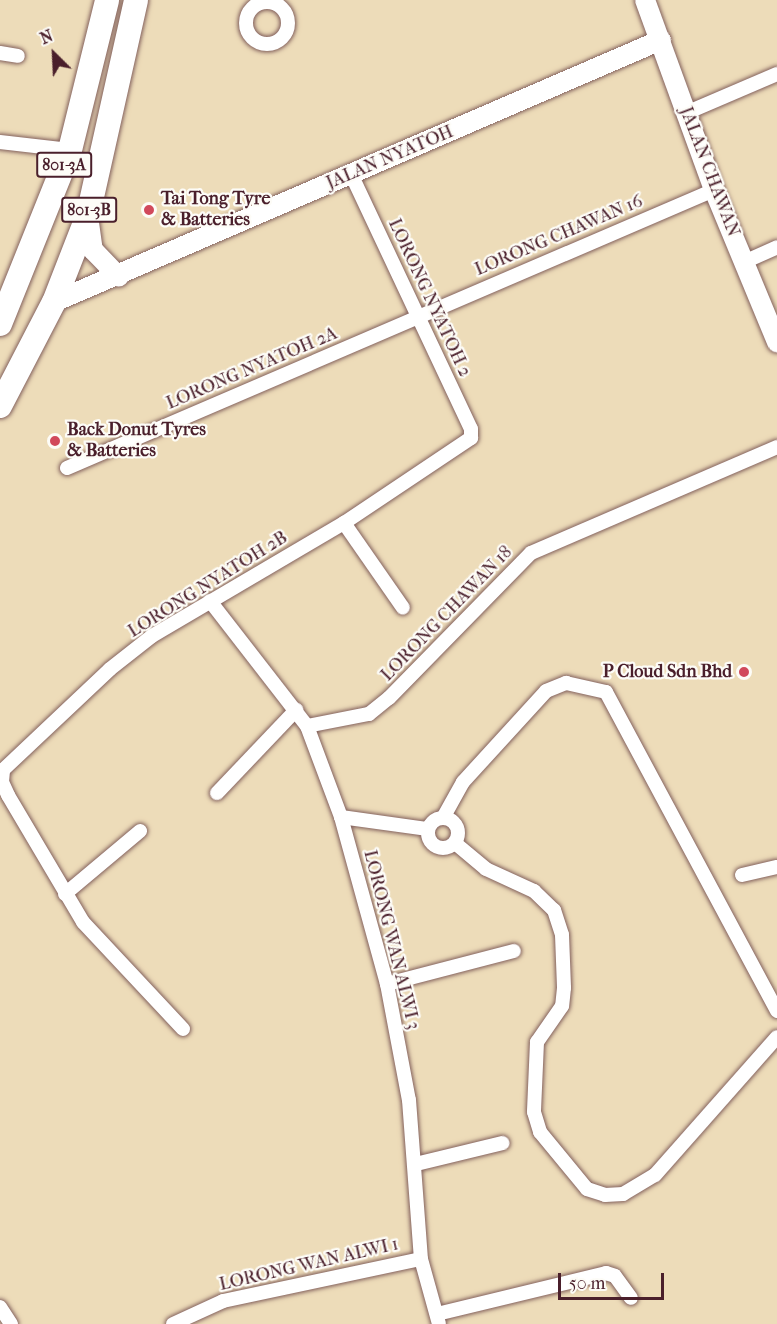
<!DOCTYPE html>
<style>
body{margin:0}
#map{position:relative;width:777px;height:1324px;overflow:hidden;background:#eddcb9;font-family:"IM FELL French Canon",serif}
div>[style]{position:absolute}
.roads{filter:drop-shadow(0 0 2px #83615d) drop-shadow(0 0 2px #83615d)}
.street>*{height:14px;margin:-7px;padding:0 7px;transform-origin:7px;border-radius:7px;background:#fff}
.street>.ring{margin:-7px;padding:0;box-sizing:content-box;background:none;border:14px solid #fff;border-radius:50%}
.secondary>*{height:20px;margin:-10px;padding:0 10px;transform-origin:10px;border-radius:10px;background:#fff}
.highway>*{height:24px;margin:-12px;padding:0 12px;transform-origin:12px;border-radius:12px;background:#fff}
.dots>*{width:16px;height:16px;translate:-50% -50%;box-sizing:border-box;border:3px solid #fdfcf7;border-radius:50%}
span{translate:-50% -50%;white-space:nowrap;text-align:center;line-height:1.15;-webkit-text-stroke:4.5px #fdfcf7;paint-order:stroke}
.shield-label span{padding:2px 4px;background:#fdfcf7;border:2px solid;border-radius:4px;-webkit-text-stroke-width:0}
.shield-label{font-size:16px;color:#4a1f2b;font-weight:700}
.street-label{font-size:18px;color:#4a1f2b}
.poi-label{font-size:18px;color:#4a1f2b;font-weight:700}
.left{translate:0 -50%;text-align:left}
.right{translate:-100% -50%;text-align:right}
.north{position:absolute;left:24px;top:24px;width:60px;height:60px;-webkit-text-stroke:4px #fdfcf7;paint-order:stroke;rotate:336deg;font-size:16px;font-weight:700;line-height:24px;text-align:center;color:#4a1f2b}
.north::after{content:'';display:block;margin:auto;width:21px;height:27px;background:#4a1f2b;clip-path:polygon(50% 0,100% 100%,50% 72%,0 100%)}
.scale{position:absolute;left:558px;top:1273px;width:106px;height:27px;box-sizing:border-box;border:3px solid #4a1f2b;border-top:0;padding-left:8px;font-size:18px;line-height:21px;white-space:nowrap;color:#4a1f2b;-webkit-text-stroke:4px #fdfcf7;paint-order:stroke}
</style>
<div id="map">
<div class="roads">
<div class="street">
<i class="ring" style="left:246px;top:2px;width:28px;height:28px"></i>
<i style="left:0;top:53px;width:18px;rotate:9deg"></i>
<i style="left:686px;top:113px;width:99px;rotate:-23.2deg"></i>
<i style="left:0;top:142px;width:70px;rotate:6.5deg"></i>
<i style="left:744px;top:262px;width:36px;rotate:-24deg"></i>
<i style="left:67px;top:468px;width:704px;rotate:-23.25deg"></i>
<i style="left:344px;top:523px;width:103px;rotate:55.2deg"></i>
<i style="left:210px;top:601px;width:158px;rotate:52.2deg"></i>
<i style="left:307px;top:726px;width:97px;rotate:69.5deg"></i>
<i style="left:341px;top:817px;width:173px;rotate:74.6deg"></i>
<i style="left:387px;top:984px;width:118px;rotate:79.3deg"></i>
<i style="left:409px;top:1100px;width:159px;rotate:85.7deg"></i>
<i style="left:421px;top:1259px;width:67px;rotate:74.5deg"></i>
<i style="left:307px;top:726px;width:63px;rotate:-11deg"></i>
<i style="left:369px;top:714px;width:26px;rotate:-39deg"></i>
<i style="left:389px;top:698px;width:203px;rotate:-45.6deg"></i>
<i style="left:531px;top:553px;width:268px;rotate:-23.3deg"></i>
<i style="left:217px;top:793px;width:115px;rotate:-46.4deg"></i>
<i style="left:341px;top:817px;width:88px;rotate:7.9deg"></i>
<i class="ring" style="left:428px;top:818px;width:16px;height:16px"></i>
<i style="left:443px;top:818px;width:41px;rotate:-60.9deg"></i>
<i style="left:463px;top:782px;width:123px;rotate:-47.6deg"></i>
<i style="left:546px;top:691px;width:22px;rotate:-22deg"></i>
<i style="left:566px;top:683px;width:41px;rotate:12.7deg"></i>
<i style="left:606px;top:692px;width:362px;rotate:61.8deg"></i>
<i style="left:455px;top:843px;width:40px;rotate:40deg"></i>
<i style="left:486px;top:869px;width:53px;rotate:24.6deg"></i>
<i style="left:534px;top:891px;width:28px;rotate:44deg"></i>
<i style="left:554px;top:910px;width:26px;rotate:72deg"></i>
<i style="left:562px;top:935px;width:53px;rotate:87.8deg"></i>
<i style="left:564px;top:988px;width:18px;rotate:96deg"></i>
<i style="left:562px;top:1006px;width:44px;rotate:124.8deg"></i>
<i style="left:537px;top:1042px;width:70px;rotate:92.5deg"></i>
<i style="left:534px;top:1112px;width:21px;rotate:73deg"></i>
<i style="left:540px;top:1132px;width:74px;rotate:50.5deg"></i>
<i style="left:587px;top:1189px;width:19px;rotate:18deg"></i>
<i style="left:605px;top:1195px;width:18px;rotate:-3deg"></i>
<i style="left:623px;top:1194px;width:37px;rotate:-31deg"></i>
<i style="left:655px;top:1175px;width:184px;rotate:-48.5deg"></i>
<i style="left:742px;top:875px;width:36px;rotate:-13deg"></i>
<i style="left:65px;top:894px;width:98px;rotate:-40deg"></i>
<i style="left:387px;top:984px;width:131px;rotate:-14.6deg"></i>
<i style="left:183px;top:1029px;width:146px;rotate:-133.1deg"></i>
<i style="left:83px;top:922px;width:147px;rotate:-120.6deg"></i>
<i style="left:8px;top:795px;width:14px;rotate:-115deg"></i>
<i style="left:2px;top:782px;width:12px;rotate:-85deg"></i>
<i style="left:3px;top:770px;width:147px;rotate:-43.3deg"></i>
<i style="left:110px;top:669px;width:53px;rotate:-38.2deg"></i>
<i style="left:152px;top:636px;width:223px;rotate:-30.5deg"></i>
<i style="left:344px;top:523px;width:153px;rotate:-33.8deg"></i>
<i style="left:471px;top:438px;width:9px;rotate:-90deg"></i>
<i style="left:471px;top:429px;width:282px;rotate:-115.2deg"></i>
<i style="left:416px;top:1164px;width:89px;rotate:-13.6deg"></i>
<i style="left:0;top:1307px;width:20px;rotate:57deg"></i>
<i style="left:437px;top:1314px;width:174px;rotate:-13.6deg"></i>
<i style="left:606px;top:1273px;width:9px;rotate:18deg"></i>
<i style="left:615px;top:1276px;width:27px;rotate:54deg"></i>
<i style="left:173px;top:1324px;width:55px;rotate:-24.7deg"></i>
<i style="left:223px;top:1301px;width:202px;rotate:-12deg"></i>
</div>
<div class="secondary">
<i style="left:645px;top:0;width:202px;rotate:70deg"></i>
<i style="left:714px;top:190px;width:165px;rotate:67.5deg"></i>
<i style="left:88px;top:216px;width:34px;rotate:82deg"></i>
<i style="left:93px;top:250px;width:37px;rotate:46deg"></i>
<i style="left:54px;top:302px;width:661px;rotate:-23.35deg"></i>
</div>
<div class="highway">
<i style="left:0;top:324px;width:188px;rotate:-68.1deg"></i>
<i style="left:70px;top:150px;width:154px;rotate:-76.1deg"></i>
<i style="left:0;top:406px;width:117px;rotate:-62.6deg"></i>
<i style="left:54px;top:302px;width:93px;rotate:-68.7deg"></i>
<i style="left:88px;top:215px;width:220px;rotate:-77.4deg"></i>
</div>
</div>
<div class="dots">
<i style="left:149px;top:210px;background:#d1495b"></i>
<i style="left:55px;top:441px;background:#d1495b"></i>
<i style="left:744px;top:672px;background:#d1495b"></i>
</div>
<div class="shield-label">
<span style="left:64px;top:165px">801-3A</span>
<span style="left:89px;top:210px">801-3B</span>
</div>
<div class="street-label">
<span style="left:390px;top:158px;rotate:-23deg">JALAN NYATOH</span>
<span style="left:709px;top:172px;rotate:69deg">JALAN CHAWAN</span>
<span style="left:559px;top:236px;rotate:-23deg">LORONG CHAWAN 16</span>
<span style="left:429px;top:298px;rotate:65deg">LORONG NYATOH 2</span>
<span style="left:252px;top:369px;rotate:-23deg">LORONG NYATOH 2A</span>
<span style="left:208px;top:585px;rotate:-32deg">LORONG NYATOH 2B</span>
<span style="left:447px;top:614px;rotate:-46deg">LORONG CHAWAN 18</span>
<span style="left:391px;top:940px;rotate:76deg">LORONG WAN ALWI 3</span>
<span style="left:309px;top:1265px;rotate:-13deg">LORONG WAN ALWI 1</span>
</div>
<div class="poi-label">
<span class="left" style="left:161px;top:210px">Tai Tong Tyre<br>&amp; Batteries</span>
<span class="left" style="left:67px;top:441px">Back Donut Tyres<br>&amp; Batteries</span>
<span class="right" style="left:732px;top:672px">P Cloud Sdn Bhd</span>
</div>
<div class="north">N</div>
<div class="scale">50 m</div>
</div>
